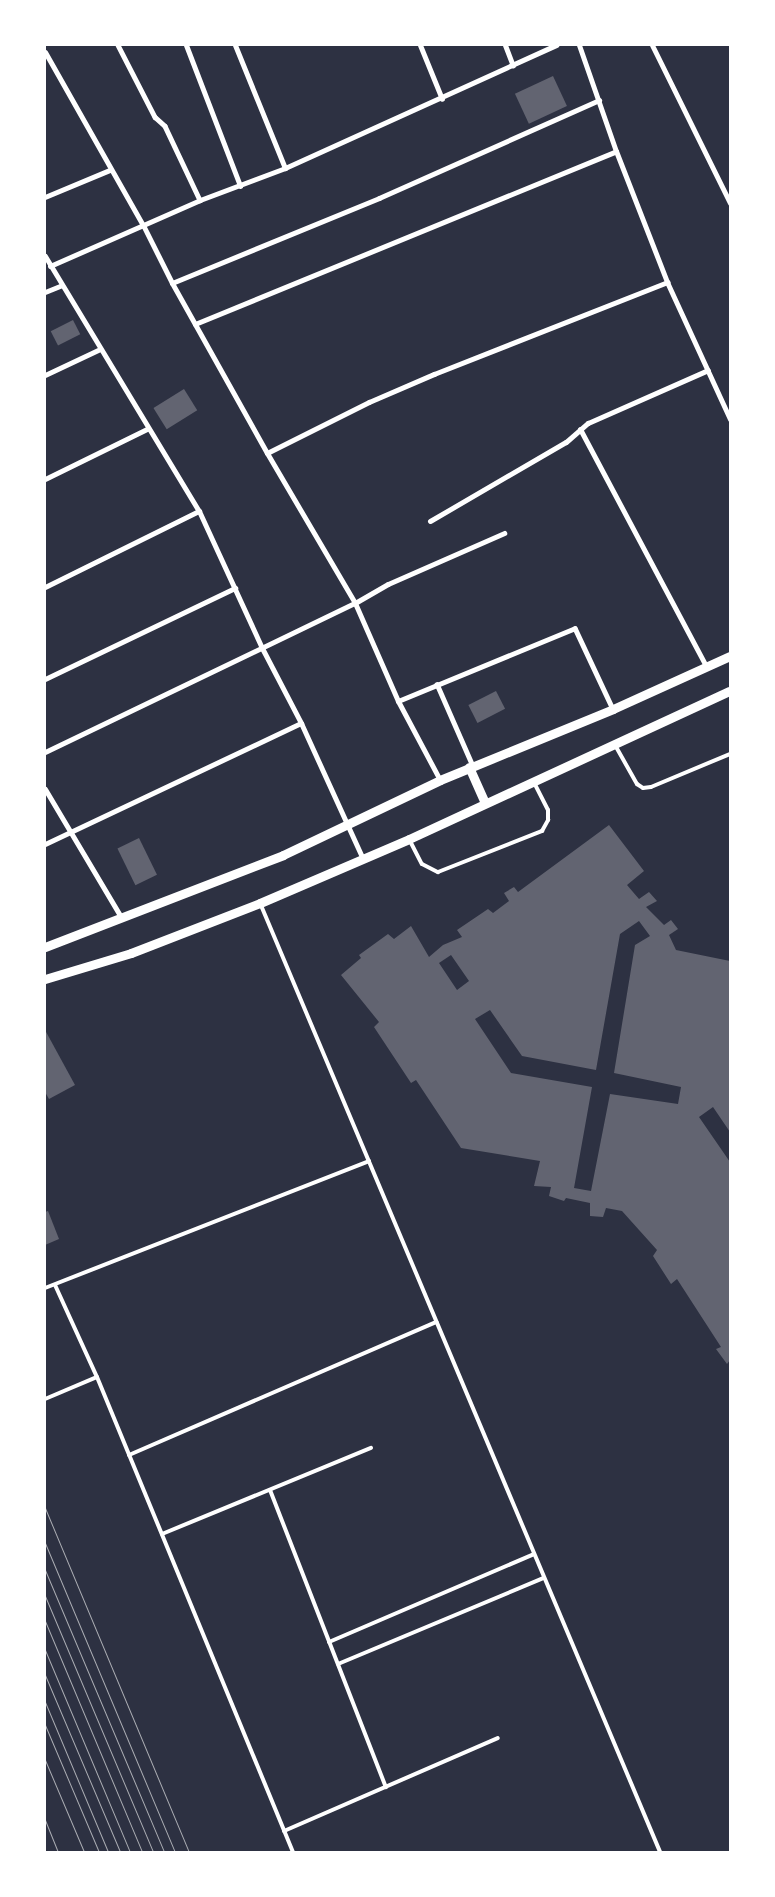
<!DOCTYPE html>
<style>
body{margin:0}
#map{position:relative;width:775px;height:1897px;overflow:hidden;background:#2d3142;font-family:"PT Sans Narrow",sans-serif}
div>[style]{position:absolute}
.building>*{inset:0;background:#626471;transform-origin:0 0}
.service>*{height:4px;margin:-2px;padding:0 2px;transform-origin:2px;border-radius:2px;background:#fff}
.pedestrian>*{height:4.5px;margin:-2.25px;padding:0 2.25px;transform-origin:2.25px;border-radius:2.25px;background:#fff}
.minor>*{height:5px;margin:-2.5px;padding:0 2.5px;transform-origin:2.5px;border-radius:2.5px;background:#fff}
.tertiary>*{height:9px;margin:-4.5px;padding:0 4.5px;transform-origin:4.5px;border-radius:4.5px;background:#fff}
.tram>*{height:1px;margin:-0.5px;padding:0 0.5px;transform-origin:0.5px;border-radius:0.5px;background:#abadb3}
span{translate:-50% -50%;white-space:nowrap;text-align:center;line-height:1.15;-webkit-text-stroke:4.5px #fff;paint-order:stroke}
.frame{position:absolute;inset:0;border:46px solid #fff;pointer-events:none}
</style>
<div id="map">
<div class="building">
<i style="left:553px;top:76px;width:33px;height:42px;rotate:65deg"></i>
<i style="left:73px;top:320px;width:16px;height:25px;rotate:63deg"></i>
<i style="left:184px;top:389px;width:25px;height:36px;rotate:58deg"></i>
<i style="left:496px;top:691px;width:20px;height:31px;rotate:63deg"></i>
<i style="clip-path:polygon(evenodd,609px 825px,644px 871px,627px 885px,639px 899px,649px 892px,657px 901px,646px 907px,664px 925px,671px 920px,678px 929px,669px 935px,676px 950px,730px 961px,730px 1132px,713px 1107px,699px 1117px,730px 1162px,730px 1360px,727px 1364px,716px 1349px,721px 1347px,677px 1279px,671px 1284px,653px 1256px,657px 1250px,622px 1211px,606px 1208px,603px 1217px,590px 1216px,590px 1203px,566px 1198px,564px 1201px,549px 1196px,551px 1187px,534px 1186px,540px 1161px,461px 1148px,416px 1080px,411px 1083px,374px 1027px,379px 1022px,341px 975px,361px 958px,359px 955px,388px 934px,394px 939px,411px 926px,429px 957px,443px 945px,462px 937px,457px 930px,488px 909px,493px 913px,509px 901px,504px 893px,514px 887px,518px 892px,609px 825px,639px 921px,650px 936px,635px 945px,614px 1073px,681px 1087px,678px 1104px,610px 1094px,591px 1191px,574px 1188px,592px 1087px,511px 1073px,475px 1019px,490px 1010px,522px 1056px,596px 1070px,620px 934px,639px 921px,609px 825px,451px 955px,469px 981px,457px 990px,439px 963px,451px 955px)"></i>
<i style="left:139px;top:838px;width:41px;height:24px;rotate:64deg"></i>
<i style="clip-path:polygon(45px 1030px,75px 1085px,49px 1099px,45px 1092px)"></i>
<i style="clip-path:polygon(48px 1211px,59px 1239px,45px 1245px,45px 1212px)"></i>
</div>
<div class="service">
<i style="left:615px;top:745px;width:45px;rotate:60.6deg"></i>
<i style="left:637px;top:784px;width:7px;rotate:34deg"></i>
<i style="left:643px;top:788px;width:8px;rotate:-7deg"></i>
<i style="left:651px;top:787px;width:86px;rotate:-22.7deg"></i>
<i style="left:409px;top:839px;width:28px;rotate:63deg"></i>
<i style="left:422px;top:864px;width:18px;rotate:27deg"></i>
<i style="left:438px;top:872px;width:112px;rotate:-21.5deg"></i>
<i style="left:542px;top:831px;width:13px;rotate:-61deg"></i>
<i style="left:548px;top:820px;width:10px;rotate:-90deg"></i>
<i style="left:548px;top:810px;width:31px;rotate:-117deg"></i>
<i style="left:260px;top:903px;width:1030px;rotate:67.14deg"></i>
<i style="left:55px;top:1285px;width:101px;rotate:65.5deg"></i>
<i style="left:97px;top:1377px;width:514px;rotate:67.58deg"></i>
<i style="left:45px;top:1288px;width:348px;rotate:-21.4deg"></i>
<i style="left:45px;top:1399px;width:56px;rotate:-22.9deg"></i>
<i style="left:129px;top:1455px;width:335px;rotate:-23.4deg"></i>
<i style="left:270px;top:1490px;width:319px;rotate:68.7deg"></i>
<i style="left:162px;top:1534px;width:226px;rotate:-22.4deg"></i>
<i style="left:329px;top:1642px;width:223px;rotate:-23.2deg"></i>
<i style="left:338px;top:1664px;width:223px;rotate:-22.7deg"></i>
<i style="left:284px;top:1831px;width:233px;rotate:-23.5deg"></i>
</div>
<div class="pedestrian">
<i style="left:118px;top:45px;width:81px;rotate:62.8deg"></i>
<i style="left:155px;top:117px;width:13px;rotate:42deg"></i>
<i style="left:165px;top:126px;width:82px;rotate:64.7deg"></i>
<i style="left:45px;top:197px;width:70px;rotate:-22.6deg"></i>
<i style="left:575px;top:628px;width:89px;rotate:64.9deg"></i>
<i style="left:437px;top:684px;width:90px;rotate:66.3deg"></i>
</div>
<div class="minor">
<i style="left:186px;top:45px;width:151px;rotate:69deg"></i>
<i style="left:235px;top:45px;width:133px;rotate:67.9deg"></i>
<i style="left:420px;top:45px;width:58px;rotate:67.8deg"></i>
<i style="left:505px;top:45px;width:22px;rotate:69deg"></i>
<i style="left:579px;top:45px;width:112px;rotate:70.8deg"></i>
<i style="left:616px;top:151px;width:141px;rotate:68.7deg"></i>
<i style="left:667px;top:282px;width:151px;rotate:65.3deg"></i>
<i style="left:652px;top:45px;width:176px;rotate:63.7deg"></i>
<i style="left:45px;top:52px;width:199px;rotate:60.5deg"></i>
<i style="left:143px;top:225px;width:65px;rotate:63.4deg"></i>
<i style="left:172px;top:283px;width:195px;rotate:60.8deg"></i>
<i style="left:267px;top:453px;width:174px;rotate:59.6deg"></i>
<i style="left:355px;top:603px;width:107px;rotate:66.3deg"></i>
<i style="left:398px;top:701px;width:89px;rotate:62deg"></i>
<i style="left:45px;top:256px;width:298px;rotate:58.9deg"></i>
<i style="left:199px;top:511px;width:151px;rotate:65.3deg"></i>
<i style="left:262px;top:648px;width:85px;rotate:62.5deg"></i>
<i style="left:301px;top:723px;width:147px;rotate:65.5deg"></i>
<i style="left:50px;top:266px;width:164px;rotate:-23.7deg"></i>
<i style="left:200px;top:200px;width:91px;rotate:-20.6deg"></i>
<i style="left:285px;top:168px;width:298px;rotate:-24.4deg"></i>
<i style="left:172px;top:283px;width:224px;rotate:-22.3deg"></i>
<i style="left:379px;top:198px;width:241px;rotate:-24deg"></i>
<i style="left:45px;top:292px;width:18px;rotate:-22deg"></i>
<i style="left:195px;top:324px;width:455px;rotate:-22.3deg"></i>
<i style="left:45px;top:375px;width:61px;rotate:-25.3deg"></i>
<i style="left:580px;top:429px;width:268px;rotate:62deg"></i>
<i style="left:267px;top:453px;width:114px;rotate:-26.6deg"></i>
<i style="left:369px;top:402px;width:71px;rotate:-23.3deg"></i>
<i style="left:434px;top:374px;width:251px;rotate:-21.5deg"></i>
<i style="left:45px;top:479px;width:114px;rotate:-26.1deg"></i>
<i style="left:430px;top:521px;width:157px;rotate:-30.2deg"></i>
<i style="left:566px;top:442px;width:29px;rotate:-41deg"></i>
<i style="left:588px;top:423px;width:131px;rotate:-23.8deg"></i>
<i style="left:45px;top:587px;width:172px;rotate:-26.3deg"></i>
<i style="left:45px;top:679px;width:211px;rotate:-25.6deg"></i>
<i style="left:398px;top:701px;width:191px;rotate:-22.4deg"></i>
<i style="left:45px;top:752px;width:344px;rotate:-25.7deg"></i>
<i style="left:355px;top:603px;width:38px;rotate:-30deg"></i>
<i style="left:388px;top:584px;width:127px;rotate:-23.7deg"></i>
<i style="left:45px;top:789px;width:149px;rotate:59.3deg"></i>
<i style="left:45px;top:844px;width:283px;rotate:-25.3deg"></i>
</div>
<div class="tertiary">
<i style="left:469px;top:767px;width:39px;rotate:66deg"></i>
<i style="left:45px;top:947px;width:255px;rotate:-21.1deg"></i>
<i style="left:283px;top:855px;width:174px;rotate:-25.5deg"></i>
<i style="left:440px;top:780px;width:187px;rotate:-22.3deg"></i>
<i style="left:613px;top:709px;width:128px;rotate:-24.4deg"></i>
<i style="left:45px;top:979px;width:90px;rotate:-16.8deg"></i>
<i style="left:131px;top:953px;width:138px;rotate:-21.2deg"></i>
<i style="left:260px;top:903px;width:162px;rotate:-23.2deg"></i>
<i style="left:409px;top:839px;width:353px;rotate:-24.8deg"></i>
</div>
<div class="tram">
<i style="left:45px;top:1508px;width:373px;rotate:67.3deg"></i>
<i style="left:45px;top:1543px;width:335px;rotate:67.2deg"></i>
<i style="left:45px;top:1570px;width:306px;rotate:67.1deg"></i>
<i style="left:45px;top:1596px;width:278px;rotate:67.1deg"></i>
<i style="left:45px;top:1621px;width:251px;rotate:67.2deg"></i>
<i style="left:45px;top:1650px;width:219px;rotate:67.2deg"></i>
<i style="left:45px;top:1675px;width:192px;rotate:67deg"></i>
<i style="left:45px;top:1702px;width:163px;rotate:67.2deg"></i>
<i style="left:45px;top:1725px;width:138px;rotate:67deg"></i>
<i style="left:45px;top:1760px;width:100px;rotate:67deg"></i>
<i style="left:45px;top:1820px;width:35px;rotate:68deg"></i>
</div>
<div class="frame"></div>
</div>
